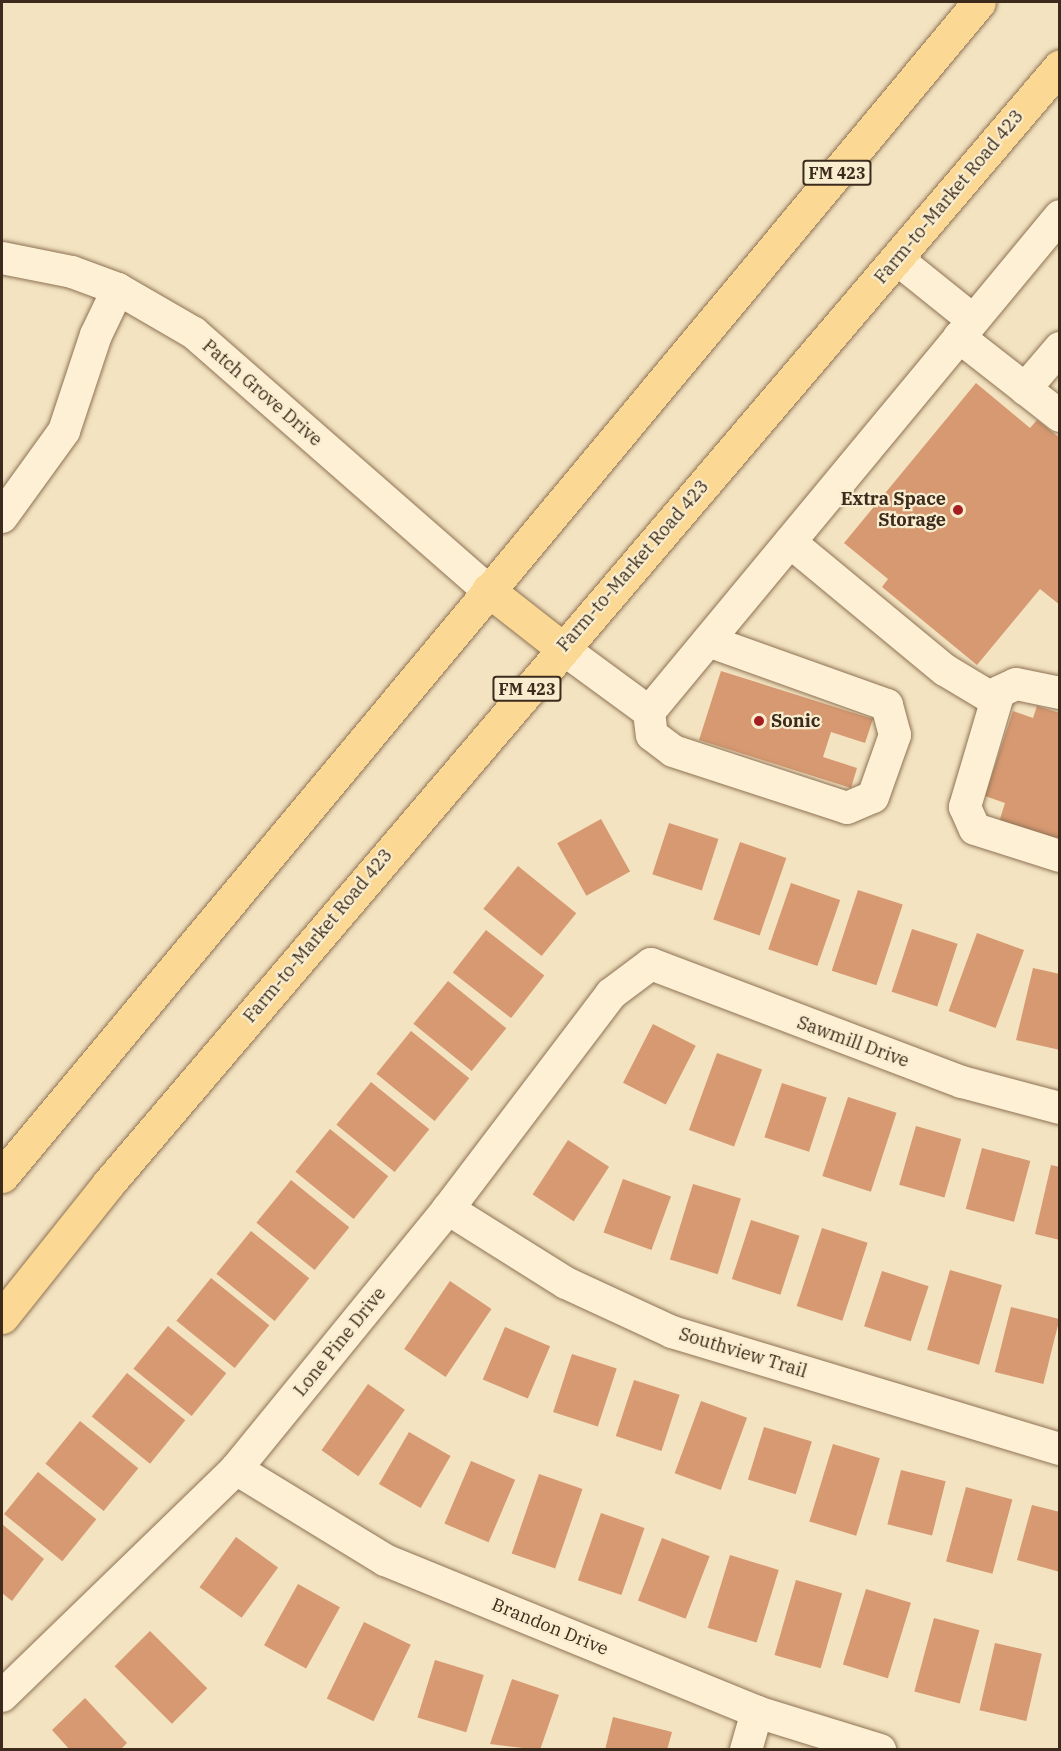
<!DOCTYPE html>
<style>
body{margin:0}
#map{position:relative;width:1061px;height:1751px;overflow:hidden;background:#f3e3c0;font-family:"IBM Plex Serif",serif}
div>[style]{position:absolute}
.building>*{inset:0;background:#d69971;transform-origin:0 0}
.roads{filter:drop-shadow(0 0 2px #8e7255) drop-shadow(0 0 2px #8e7255)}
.minor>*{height:32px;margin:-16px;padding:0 16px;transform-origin:16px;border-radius:16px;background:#fdf0d4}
.major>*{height:33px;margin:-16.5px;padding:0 16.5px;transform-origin:16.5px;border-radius:16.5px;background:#fbd893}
.dots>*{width:16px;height:16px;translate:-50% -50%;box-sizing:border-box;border:3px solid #f9edd0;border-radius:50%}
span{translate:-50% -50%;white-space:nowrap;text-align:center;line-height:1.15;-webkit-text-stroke:4.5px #f9edd0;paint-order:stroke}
.shield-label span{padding:2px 4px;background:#f9edd0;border:2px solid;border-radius:4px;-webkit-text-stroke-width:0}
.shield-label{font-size:16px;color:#3c2b1c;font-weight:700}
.street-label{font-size:18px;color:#3c2b1c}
.poi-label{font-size:18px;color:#3c2b1c;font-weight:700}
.right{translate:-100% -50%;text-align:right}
.left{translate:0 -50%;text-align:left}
.frame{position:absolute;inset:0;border:3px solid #3c2b1c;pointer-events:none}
</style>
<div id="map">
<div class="building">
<i style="clip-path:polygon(976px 383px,1030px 428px,1037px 420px,1060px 438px,1060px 605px,1040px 589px,977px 665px,882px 587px,888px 579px,844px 543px)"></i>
<i style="clip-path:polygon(721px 671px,873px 719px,865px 743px,831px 732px,823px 757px,857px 768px,851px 788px,699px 740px)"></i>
<i style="clip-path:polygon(1037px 706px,1060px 713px,1060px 841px,999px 822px,1005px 803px,985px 796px,1013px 711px,1033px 718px)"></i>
<i style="left:601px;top:819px;width:60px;height:50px;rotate:61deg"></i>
<i style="left:669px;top:823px;width:52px;height:54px;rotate:18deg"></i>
<i style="left:740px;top:842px;width:49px;height:82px;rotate:19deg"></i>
<i style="left:518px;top:866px;width:75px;height:55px;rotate:39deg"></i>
<i style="left:791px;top:883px;width:52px;height:70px;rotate:19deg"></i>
<i style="left:858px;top:890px;width:47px;height:85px;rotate:18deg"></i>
<i style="left:912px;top:929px;width:48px;height:66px;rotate:18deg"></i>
<i style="left:486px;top:930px;width:74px;height:54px;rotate:38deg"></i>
<i style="left:977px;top:933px;width:50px;height:83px;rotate:20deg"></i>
<i style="clip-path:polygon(1033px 968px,1060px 974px,1060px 1050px,1016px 1040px)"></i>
<i style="left:448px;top:981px;width:75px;height:55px;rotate:39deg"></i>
<i style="left:653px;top:1024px;width:48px;height:66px;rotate:27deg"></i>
<i style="left:411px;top:1031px;width:75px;height:55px;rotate:39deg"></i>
<i style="left:717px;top:1053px;width:48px;height:82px;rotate:20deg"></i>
<i style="left:371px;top:1082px;width:75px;height:55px;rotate:39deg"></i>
<i style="left:782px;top:1083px;width:47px;height:57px;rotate:18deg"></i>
<i style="left:848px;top:1097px;width:51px;height:83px;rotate:18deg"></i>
<i style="left:916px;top:1126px;width:47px;height:61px;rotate:16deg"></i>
<i style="left:330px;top:1129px;width:75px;height:55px;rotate:39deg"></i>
<i style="left:568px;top:1140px;width:49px;height:65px;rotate:33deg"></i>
<i style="left:982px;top:1148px;width:50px;height:63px;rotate:15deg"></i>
<i style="clip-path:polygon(1051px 1165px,1060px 1167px,1060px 1240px,1035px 1234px)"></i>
<i style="left:623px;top:1179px;width:51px;height:57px;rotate:20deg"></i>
<i style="left:291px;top:1180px;width:75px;height:55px;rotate:39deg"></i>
<i style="left:693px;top:1184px;width:50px;height:79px;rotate:17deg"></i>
<i style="left:751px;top:1220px;width:51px;height:62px;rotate:18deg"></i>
<i style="left:822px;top:1228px;width:48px;height:82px;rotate:18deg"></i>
<i style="left:251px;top:1231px;width:75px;height:55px;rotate:39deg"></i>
<i style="left:950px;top:1270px;width:54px;height:83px;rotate:16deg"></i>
<i style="left:882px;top:1271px;width:49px;height:58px;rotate:18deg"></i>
<i style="left:211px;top:1278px;width:75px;height:55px;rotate:39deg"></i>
<i style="left:450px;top:1281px;width:50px;height:82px;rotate:34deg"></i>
<i style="left:1011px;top:1307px;width:50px;height:67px;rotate:14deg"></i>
<i style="left:168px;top:1326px;width:75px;height:55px;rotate:39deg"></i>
<i style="left:505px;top:1327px;width:49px;height:57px;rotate:23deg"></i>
<i style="left:572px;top:1354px;width:47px;height:61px;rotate:18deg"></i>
<i style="left:127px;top:1373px;width:75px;height:56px;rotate:39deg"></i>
<i style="left:634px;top:1380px;width:48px;height:59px;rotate:18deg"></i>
<i style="left:368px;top:1384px;width:45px;height:81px;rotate:35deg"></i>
<i style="left:701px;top:1401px;width:49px;height:77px;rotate:20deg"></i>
<i style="left:80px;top:1421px;width:75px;height:55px;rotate:39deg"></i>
<i style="left:764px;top:1427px;width:50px;height:55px;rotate:17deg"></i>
<i style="left:409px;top:1432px;width:48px;height:60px;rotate:30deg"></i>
<i style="left:833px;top:1444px;width:49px;height:81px;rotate:17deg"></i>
<i style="left:471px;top:1461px;width:48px;height:68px;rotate:23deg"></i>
<i style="left:901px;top:1470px;width:46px;height:56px;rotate:14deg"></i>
<i style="left:38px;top:1472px;width:75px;height:54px;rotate:39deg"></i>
<i style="left:539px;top:1474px;width:46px;height:84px;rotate:19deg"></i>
<i style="left:966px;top:1487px;width:48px;height:77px;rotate:15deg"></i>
<i style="clip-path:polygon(1032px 1505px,1060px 1512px,1060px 1572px,1017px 1560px)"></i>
<i style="left:601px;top:1513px;width:46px;height:71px;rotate:19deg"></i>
<i style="clip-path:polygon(2px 1524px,44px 1559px,12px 1601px,2px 1593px)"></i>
<i style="left:236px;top:1537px;width:52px;height:62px;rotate:36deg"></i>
<i style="left:662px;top:1538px;width:51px;height:67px;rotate:21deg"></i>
<i style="left:730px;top:1555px;width:51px;height:76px;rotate:17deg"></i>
<i style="left:796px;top:1580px;width:48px;height:78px;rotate:16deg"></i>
<i style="left:298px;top:1584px;width:48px;height:70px;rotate:29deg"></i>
<i style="left:866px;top:1589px;width:47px;height:79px;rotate:17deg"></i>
<i style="left:934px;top:1618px;width:47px;height:76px;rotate:15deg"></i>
<i style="left:364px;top:1622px;width:52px;height:85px;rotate:26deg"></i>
<i style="left:150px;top:1631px;width:81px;height:50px;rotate:45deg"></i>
<i style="left:995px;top:1643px;width:48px;height:69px;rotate:13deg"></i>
<i style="left:435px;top:1660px;width:51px;height:60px;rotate:17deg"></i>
<i style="clip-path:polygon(512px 1679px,559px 1695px,540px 1750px,490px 1744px)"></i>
<i style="clip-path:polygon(85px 1698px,127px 1743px,120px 1750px,70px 1750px,52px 1730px)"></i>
<i style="clip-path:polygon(613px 1717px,672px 1732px,667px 1750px,605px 1750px)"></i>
</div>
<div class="roads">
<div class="minor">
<i style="left:2px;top:258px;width:71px;rotate:11.3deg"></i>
<i style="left:72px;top:272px;width:49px;rotate:20.3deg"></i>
<i style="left:118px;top:289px;width:88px;rotate:30.1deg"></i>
<i style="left:194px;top:333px;width:390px;rotate:41.2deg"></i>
<i style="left:897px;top:259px;width:97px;rotate:38.8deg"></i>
<i style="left:959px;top:337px;width:128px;rotate:38deg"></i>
<i style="left:1025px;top:389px;width:54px;rotate:-49.5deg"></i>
<i style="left:2px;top:517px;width:106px;rotate:-54.2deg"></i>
<i style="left:64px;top:431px;width:101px;rotate:-71.6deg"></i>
<i style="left:96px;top:335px;width:51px;rotate:-64.4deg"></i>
<i style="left:790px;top:542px;width:201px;rotate:39.6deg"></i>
<i style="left:945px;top:670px;width:58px;rotate:31deg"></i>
<i style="left:562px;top:648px;width:108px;rotate:36.3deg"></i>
<i style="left:649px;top:712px;width:644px;rotate:-50.35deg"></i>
<i style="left:1060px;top:693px;width:45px;rotate:-168.4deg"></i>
<i style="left:1016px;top:684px;width:19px;rotate:155deg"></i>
<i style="left:999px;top:692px;width:120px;rotate:106.5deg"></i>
<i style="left:965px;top:807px;width:24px;rotate:66deg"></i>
<i style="left:975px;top:829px;width:89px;rotate:17.6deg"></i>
<i style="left:649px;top:712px;width:23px;rotate:83deg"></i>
<i style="left:652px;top:735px;width:26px;rotate:37deg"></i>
<i style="left:673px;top:751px;width:183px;rotate:18.1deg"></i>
<i style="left:847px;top:808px;width:28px;rotate:-23deg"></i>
<i style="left:873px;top:797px;width:66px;rotate:-70.5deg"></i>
<i style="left:895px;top:735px;width:31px;rotate:-105deg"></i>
<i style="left:887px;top:705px;width:190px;rotate:-160.3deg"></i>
<i style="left:448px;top:1209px;width:139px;rotate:32.1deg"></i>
<i style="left:566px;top:1283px;width:117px;rotate:24.8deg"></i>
<i style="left:672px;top:1332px;width:405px;rotate:16.8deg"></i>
<i style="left:236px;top:1469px;width:175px;rotate:31.4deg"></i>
<i style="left:385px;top:1560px;width:402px;rotate:22.2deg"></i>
<i style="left:757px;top:1712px;width:129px;rotate:17.2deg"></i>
<i style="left:2px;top:1696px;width:326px;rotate:-44.1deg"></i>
<i style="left:236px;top:1469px;width:335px;rotate:-50.8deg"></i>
<i style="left:448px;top:1209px;width:270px;rotate:-52.8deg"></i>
<i style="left:611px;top:994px;width:50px;rotate:-36.9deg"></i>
<i style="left:651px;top:964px;width:333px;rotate:20.8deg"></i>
<i style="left:962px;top:1082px;width:101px;rotate:14.9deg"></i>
<i style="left:746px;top:1750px;width:40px;rotate:-74deg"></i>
</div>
<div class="major">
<i style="left:488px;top:590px;width:94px;rotate:38.1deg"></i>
<i style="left:2px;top:1176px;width:1527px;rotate:-50.23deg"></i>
<i style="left:2px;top:1317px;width:170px;rotate:-51.4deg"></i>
<i style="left:108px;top:1184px;width:1468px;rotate:-49.58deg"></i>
</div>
</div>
<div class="dots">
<i style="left:958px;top:510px;background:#a51e22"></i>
<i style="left:759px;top:721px;background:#a51e22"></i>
</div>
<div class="shield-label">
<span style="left:837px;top:173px">FM 423</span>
<span style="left:527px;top:689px">FM 423</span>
</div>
<div class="street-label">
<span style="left:949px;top:197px;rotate:-50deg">Farm-to-Market Road 423</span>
<span style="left:262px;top:393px;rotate:41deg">Patch Grove Drive</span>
<span style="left:633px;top:566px;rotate:-49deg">Farm-to-Market Road 423</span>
<span style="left:318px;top:936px;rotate:-50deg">Farm-to-Market Road 423</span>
<span style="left:853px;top:1042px;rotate:20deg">Sawmill Drive</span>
<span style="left:340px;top:1342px;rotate:-51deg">Lone Pine Drive</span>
<span style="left:743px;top:1353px;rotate:17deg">Southview Trail</span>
<span style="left:550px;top:1627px;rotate:22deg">Brandon Drive</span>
</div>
<div class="poi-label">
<span class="right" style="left:946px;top:510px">Extra Space<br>Storage</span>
<span class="left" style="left:771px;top:721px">Sonic</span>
</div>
<div class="frame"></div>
</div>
